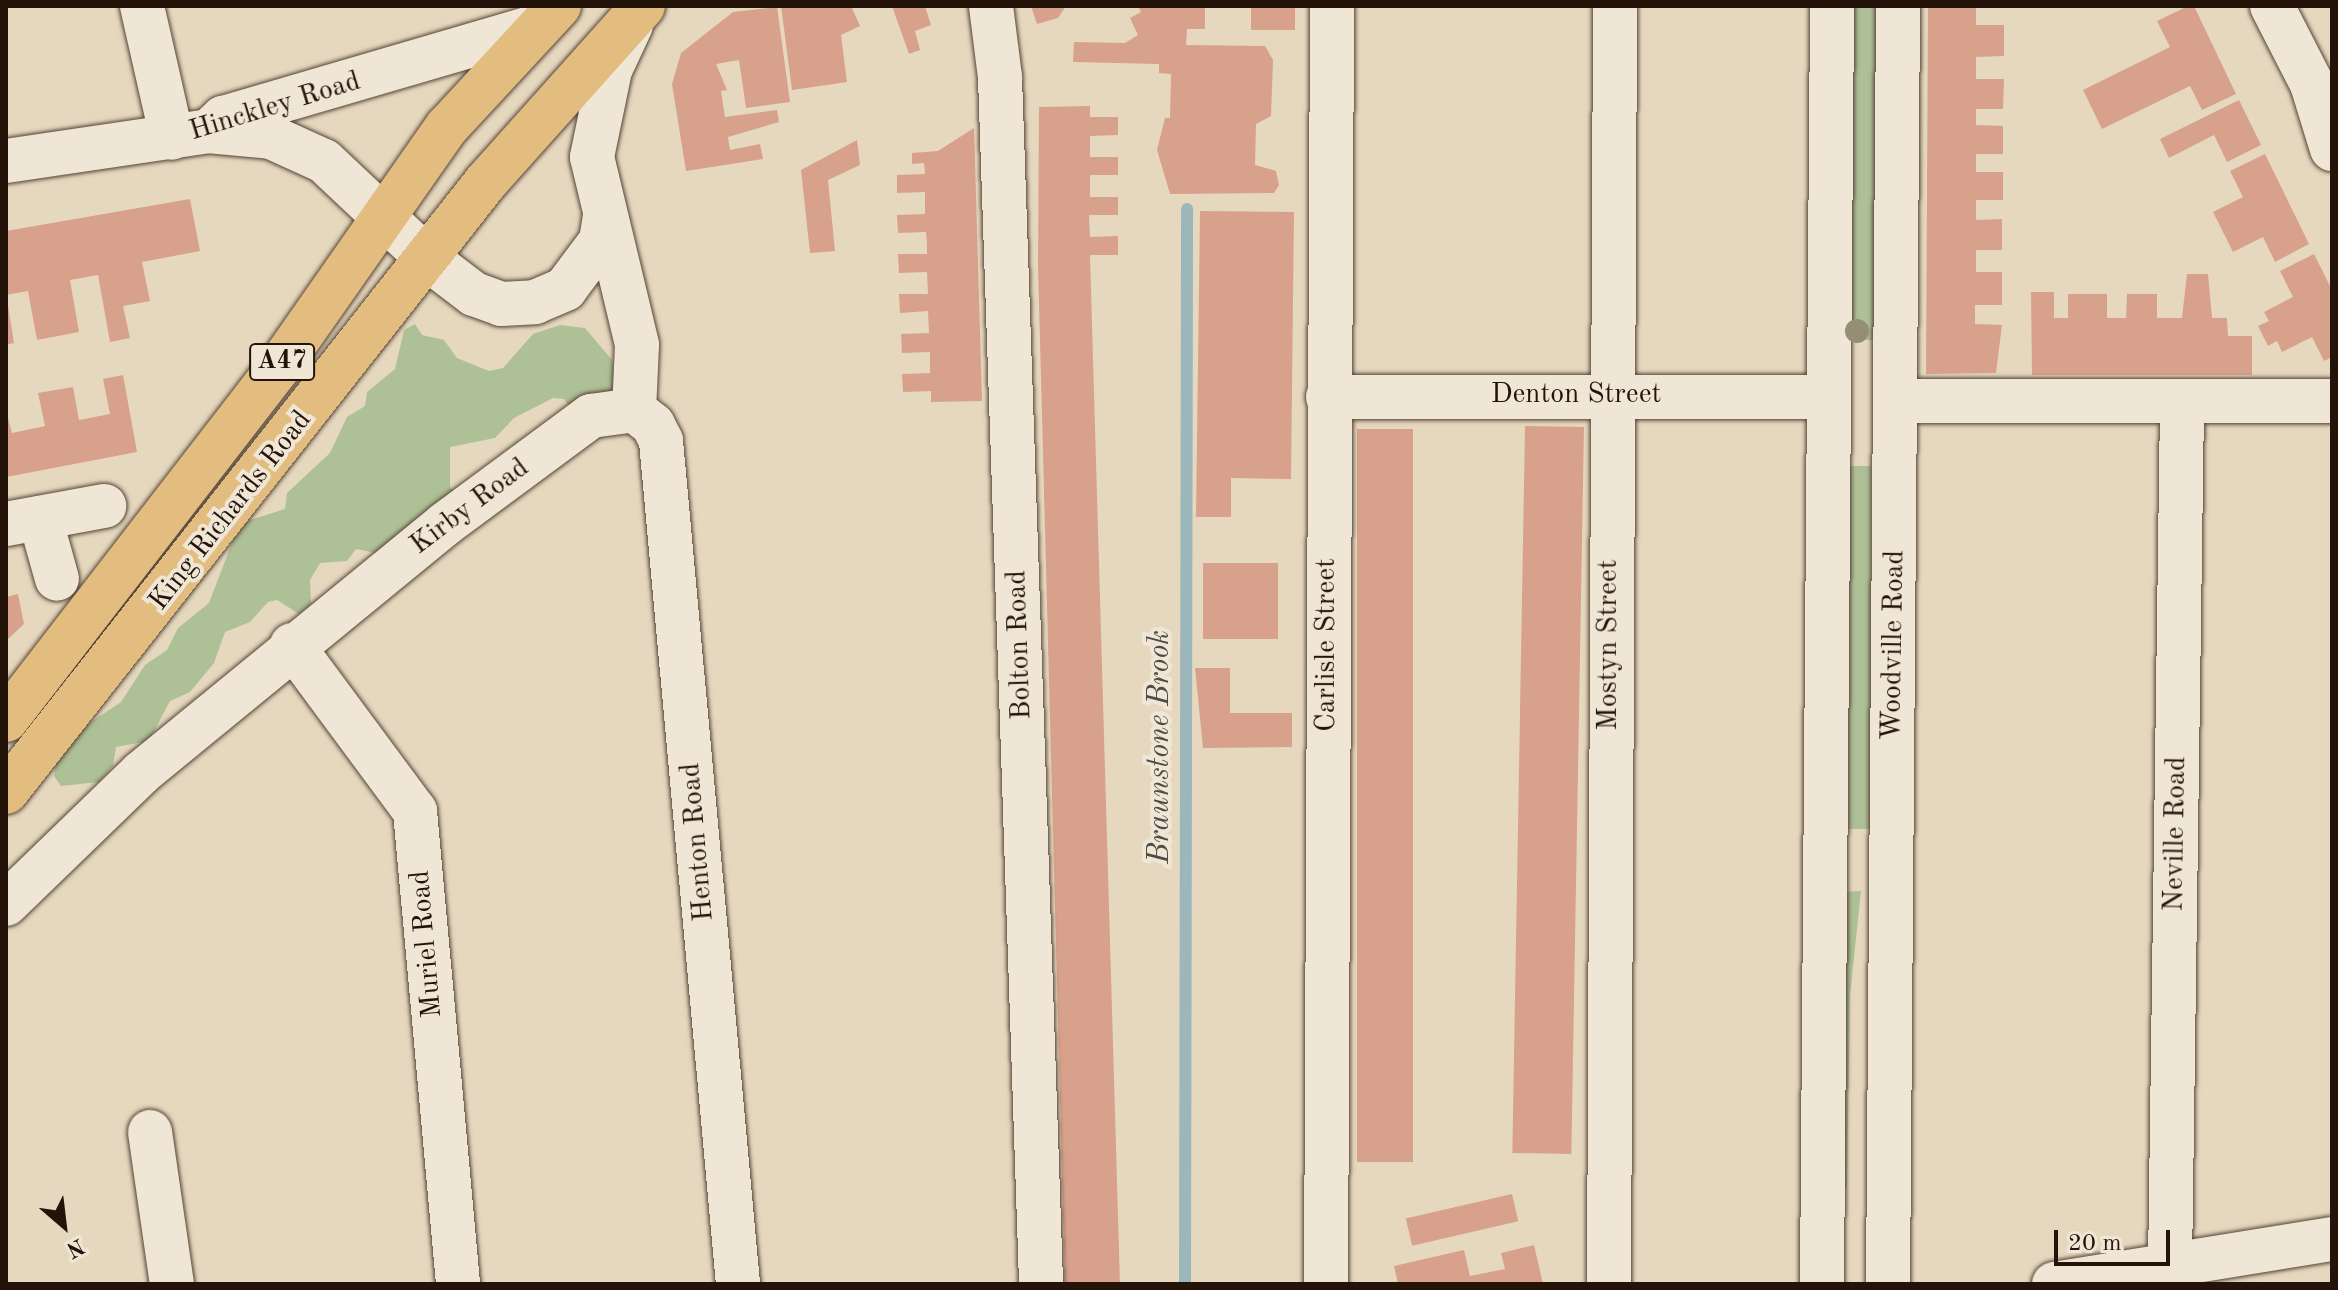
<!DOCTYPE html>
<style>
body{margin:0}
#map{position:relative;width:2338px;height:1290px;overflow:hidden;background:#e6d8be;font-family:"Old Standard TT",serif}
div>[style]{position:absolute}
.green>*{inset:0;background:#aec096;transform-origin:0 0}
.stream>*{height:12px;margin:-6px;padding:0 6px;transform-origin:6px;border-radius:6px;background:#9bb7bc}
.building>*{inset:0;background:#d8a18c;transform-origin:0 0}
.roads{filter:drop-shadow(0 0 2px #544436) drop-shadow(0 0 2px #544436)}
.minor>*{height:44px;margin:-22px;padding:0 22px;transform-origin:22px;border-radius:22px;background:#efe6d5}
.major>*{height:44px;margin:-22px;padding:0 22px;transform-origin:22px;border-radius:22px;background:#e3bc7f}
.trees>*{width:24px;height:24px;margin:-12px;border-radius:50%;background:#968d75}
span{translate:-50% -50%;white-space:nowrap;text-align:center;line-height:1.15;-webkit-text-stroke:8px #efe6d5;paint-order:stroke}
.shield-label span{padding:2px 6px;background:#efe6d5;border:2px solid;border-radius:6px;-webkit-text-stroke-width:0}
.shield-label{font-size:26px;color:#241309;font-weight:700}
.street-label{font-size:28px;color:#241309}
.water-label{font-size:30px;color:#4e4c48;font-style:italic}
.frame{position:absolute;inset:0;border:8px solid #241309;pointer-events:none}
.north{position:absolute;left:24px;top:1186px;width:80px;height:80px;-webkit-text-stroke:6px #efe6d5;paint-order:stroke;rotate:152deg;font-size:22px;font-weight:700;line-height:32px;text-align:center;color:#241309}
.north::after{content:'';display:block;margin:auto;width:28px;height:36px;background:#241309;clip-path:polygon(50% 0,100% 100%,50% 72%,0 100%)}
.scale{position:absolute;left:2054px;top:1230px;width:116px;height:36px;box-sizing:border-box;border:4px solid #241309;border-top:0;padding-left:10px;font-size:24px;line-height:28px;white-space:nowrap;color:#241309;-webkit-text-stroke:6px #efe6d5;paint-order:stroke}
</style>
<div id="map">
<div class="green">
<i style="left:1842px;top:6px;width:34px;height:334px"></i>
<i style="clip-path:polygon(415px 324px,422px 335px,444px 340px,457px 358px,489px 371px,503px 368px,533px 334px,560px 325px,585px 328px,612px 360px,617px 398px,573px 412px,564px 399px,553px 398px,514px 418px,495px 438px,450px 447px,450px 487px,457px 494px,376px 553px,356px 549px,347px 561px,320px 563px,310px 580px,311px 604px,299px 614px,277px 600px,268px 602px,250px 622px,225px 632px,214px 663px,190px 692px,170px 701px,149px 741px,116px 747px,113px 766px,99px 782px,61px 786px,54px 776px,56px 763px,79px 730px,121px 702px,145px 665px,167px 650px,178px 628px,209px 603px,233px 540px,247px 521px,285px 509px,287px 493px,330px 453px,347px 417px,365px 406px,367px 392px,395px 369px,404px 330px)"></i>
<i style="left:1838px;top:466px;width:33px;height:363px"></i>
<i style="clip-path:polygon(1861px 891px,1850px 995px,1847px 1188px,1835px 1189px,1835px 892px)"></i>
</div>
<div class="stream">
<i style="left:1185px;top:1284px;width:1075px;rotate:-89.89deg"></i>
</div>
<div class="building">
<i style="clip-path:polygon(781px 6px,851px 6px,860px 26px,841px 35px,847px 82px,792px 90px)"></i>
<i style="clip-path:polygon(892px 6px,925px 6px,931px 25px,915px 31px,920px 50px,909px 54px)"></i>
<i style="clip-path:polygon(1031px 6px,1066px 6px,1058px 18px,1037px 24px)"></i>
<i style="clip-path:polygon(1138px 6px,1205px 6px,1205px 29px,1187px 29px,1186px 45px,1265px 46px,1273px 60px,1271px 116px,1256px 124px,1255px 165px,1276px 171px,1279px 185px,1274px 193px,1170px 194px,1157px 150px,1165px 118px,1170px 118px,1171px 74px,1159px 73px,1159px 64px,1073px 62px,1074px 42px,1125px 43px,1138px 35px,1130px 18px,1141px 12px)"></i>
<i style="left:1251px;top:6px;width:44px;height:24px"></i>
<i style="clip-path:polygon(1928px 6px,1976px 6px,1976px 25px,2004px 25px,2004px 56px,1976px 57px,1976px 79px,2004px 79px,2003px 109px,1976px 109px,1976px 125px,2003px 126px,2003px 154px,1976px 154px,1976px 172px,2003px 172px,2003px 200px,1976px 200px,1976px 220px,2002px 219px,2002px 250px,1976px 250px,1976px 272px,2002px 272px,2002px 305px,1975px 305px,1975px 324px,2002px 325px,1996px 373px,1926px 374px)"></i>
<i style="clip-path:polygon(2188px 6px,2194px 6px,2236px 94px,2202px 110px,2190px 86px,2102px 129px,2083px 90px,2170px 47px,2157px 21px)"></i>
<i style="clip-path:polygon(777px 7px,790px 102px,746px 108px,739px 60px,716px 64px,727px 90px,721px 91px,725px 117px,777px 110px,779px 122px,728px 137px,730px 150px,760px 144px,763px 159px,686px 171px,672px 84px,681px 53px,733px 12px)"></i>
<i style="clip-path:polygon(2239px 100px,2261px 145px,2227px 162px,2214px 135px,2169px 158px,2160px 139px)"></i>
<i style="clip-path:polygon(1090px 106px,1090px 117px,1118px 117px,1118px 135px,1090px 136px,1090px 157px,1118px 157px,1118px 175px,1090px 175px,1090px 197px,1118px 197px,1118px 215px,1089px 215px,1090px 237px,1118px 236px,1118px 255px,1090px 255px,1120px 1284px,1065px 1284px,1038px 266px,1039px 107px)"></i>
<i style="clip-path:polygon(974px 128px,982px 401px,931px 402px,931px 391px,903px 392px,902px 374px,930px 373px,930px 352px,902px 353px,901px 334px,929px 333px,928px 311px,900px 313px,899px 294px,928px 294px,927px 272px,899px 273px,898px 254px,927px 254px,927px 243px,926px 232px,898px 233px,897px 215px,925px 214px,925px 192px,897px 193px,897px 175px,925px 174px,924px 163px,912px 164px,912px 153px,938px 151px)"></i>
<i style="clip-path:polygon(857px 140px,860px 165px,828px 180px,835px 251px,810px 253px,801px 170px)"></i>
<i style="clip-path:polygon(2265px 154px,2309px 244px,2275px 262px,2263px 237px,2233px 252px,2213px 212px,2243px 197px,2230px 171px)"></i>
<i style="clip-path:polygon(190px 199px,200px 251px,142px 262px,150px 301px,123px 306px,130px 338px,110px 342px,98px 275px,70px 280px,79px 332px,37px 340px,28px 291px,6px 295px,6px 231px)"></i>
<i style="clip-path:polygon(1200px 211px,1294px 212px,1291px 479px,1231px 478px,1231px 517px,1196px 517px)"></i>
<i style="clip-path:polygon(2314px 254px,2332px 290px,2332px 357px,2324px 361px,2312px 337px,2282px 352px,2277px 341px,2268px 346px,2258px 326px,2269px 321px,2264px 312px,2293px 297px,2280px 271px)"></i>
<i style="clip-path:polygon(2187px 274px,2208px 274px,2212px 318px,2227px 318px,2228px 336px,2252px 336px,2252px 375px,2032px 375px,2031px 292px,2054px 292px,2054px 318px,2068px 318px,2068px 294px,2107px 294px,2107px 318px,2126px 318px,2127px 294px,2157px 294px,2157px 318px,2182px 318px)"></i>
<i style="clip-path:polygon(8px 305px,14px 343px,6px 345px,6px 306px)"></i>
<i style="clip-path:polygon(123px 375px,137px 452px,6px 477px,6px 410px,12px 433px,45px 426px,38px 393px,73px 387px,79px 420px,110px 414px,103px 379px)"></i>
<i style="left:1525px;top:426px;width:59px;height:727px;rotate:1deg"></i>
<i style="left:1357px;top:429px;width:56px;height:733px"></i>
<i style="left:1203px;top:563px;width:75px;height:76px"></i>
<i style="clip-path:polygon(18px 594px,24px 624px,6px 641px,6px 597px)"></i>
<i style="clip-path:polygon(1195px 668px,1230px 668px,1230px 713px,1292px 713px,1292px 747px,1203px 748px)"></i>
<i style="left:1512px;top:1194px;width:28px;height:109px;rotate:77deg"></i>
<i style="clip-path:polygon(1534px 1245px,1543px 1284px,1398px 1284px,1394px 1266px,1464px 1250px,1470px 1276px,1505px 1269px,1501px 1253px)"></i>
</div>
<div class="roads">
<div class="minor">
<i style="left:142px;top:6px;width:135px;rotate:77.2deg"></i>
<i style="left:991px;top:6px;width:72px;rotate:82.8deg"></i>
<i style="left:1000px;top:77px;width:1208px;rotate:88.05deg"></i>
<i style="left:2272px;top:6px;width:88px;rotate:62.9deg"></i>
<i style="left:2312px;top:84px;width:68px;rotate:72.9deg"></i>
<i style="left:631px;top:25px;width:50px;rotate:115deg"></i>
<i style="left:610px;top:70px;width:89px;rotate:101.7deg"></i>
<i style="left:592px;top:157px;width:193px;rotate:76.5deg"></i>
<i style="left:637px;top:345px;width:65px;rotate:92.6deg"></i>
<i style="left:210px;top:130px;width:18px;rotate:-43deg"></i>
<i style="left:223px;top:118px;width:328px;rotate:-16.3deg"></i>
<i style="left:6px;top:161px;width:204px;rotate:-8.4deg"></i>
<i style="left:208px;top:131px;width:63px;rotate:5.4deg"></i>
<i style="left:271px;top:137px;width:58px;rotate:24.4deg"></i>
<i style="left:324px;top:161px;width:143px;rotate:43.3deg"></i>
<i style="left:428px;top:259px;width:58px;rotate:37.3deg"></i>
<i style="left:474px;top:294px;width:29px;rotate:20deg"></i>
<i style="left:501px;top:304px;width:34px;rotate:-3deg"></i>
<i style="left:535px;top:302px;width:33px;rotate:-23deg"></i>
<i style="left:565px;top:289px;width:60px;rotate:-53.1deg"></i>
<i style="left:601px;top:241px;width:26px;rotate:-81deg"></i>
<i style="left:1328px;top:397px;width:497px"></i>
<i style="left:1898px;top:401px;width:434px"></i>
<i style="left:634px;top:410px;width:24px;rotate:38deg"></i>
<i style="left:653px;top:425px;width:18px;rotate:63deg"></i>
<i style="left:661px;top:441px;width:847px;rotate:84.78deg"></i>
<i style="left:40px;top:518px;width:63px;rotate:74.4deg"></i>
<i style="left:6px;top:524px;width:100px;rotate:-10.4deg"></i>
<i style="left:292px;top:645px;width:207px;rotate:53.5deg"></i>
<i style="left:415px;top:811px;width:475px;rotate:84.8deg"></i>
<i style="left:6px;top:904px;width:188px;rotate:-44.1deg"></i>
<i style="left:141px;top:773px;width:393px;rotate:-39.3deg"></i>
<i style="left:445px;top:524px;width:182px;rotate:-36.5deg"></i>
<i style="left:591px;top:416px;width:43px;rotate:-7.9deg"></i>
<i style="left:150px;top:1132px;width:154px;rotate:81.8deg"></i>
<i style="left:2170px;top:1266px;width:864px;rotate:-89.2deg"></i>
<i style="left:1326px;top:1284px;width:1278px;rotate:-89.73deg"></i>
<i style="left:1609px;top:1284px;width:1278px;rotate:-89.73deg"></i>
<i style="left:1822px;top:1284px;width:1278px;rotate:-89.55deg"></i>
<i style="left:1888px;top:1284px;width:1278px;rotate:-89.55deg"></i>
<i style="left:2054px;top:1284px;width:282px;rotate:-9.2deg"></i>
</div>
<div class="major">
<i style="left:6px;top:720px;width:445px;rotate:-52.3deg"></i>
<i style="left:278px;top:368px;width:294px;rotate:-55deg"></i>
<i style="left:447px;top:127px;width:165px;rotate:-47.2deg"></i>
<i style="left:6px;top:792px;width:775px;rotate:-51.81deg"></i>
<i style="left:485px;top:183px;width:237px;rotate:-48.2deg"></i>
</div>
</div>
<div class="trees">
<i style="left:1857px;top:331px"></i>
</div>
<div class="shield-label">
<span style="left:282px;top:362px">A47</span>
</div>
<div class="street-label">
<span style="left:275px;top:107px;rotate:-17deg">Hinckley Road</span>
<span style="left:1576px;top:395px">Denton Street</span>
<span style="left:470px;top:507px;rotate:-37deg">Kirby Road</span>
<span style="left:231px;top:511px;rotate:-52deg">King Richards Road</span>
<span style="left:1020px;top:645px;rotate:-92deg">Bolton Road</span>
<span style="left:1327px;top:645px;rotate:-90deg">Carlisle Street</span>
<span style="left:1609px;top:645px;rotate:-90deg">Mostyn Street</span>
<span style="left:1894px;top:645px;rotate:-89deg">Woodville Road</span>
<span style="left:2176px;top:834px;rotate:-89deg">Neville Road</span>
<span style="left:698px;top:842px;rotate:-95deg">Henton Road</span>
<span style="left:427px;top:944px;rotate:-95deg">Muriel Road</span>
</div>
<div class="water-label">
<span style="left:1160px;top:747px;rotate:-90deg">Braunstone Brook</span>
</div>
<div class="frame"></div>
<div class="north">N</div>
<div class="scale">20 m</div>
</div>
